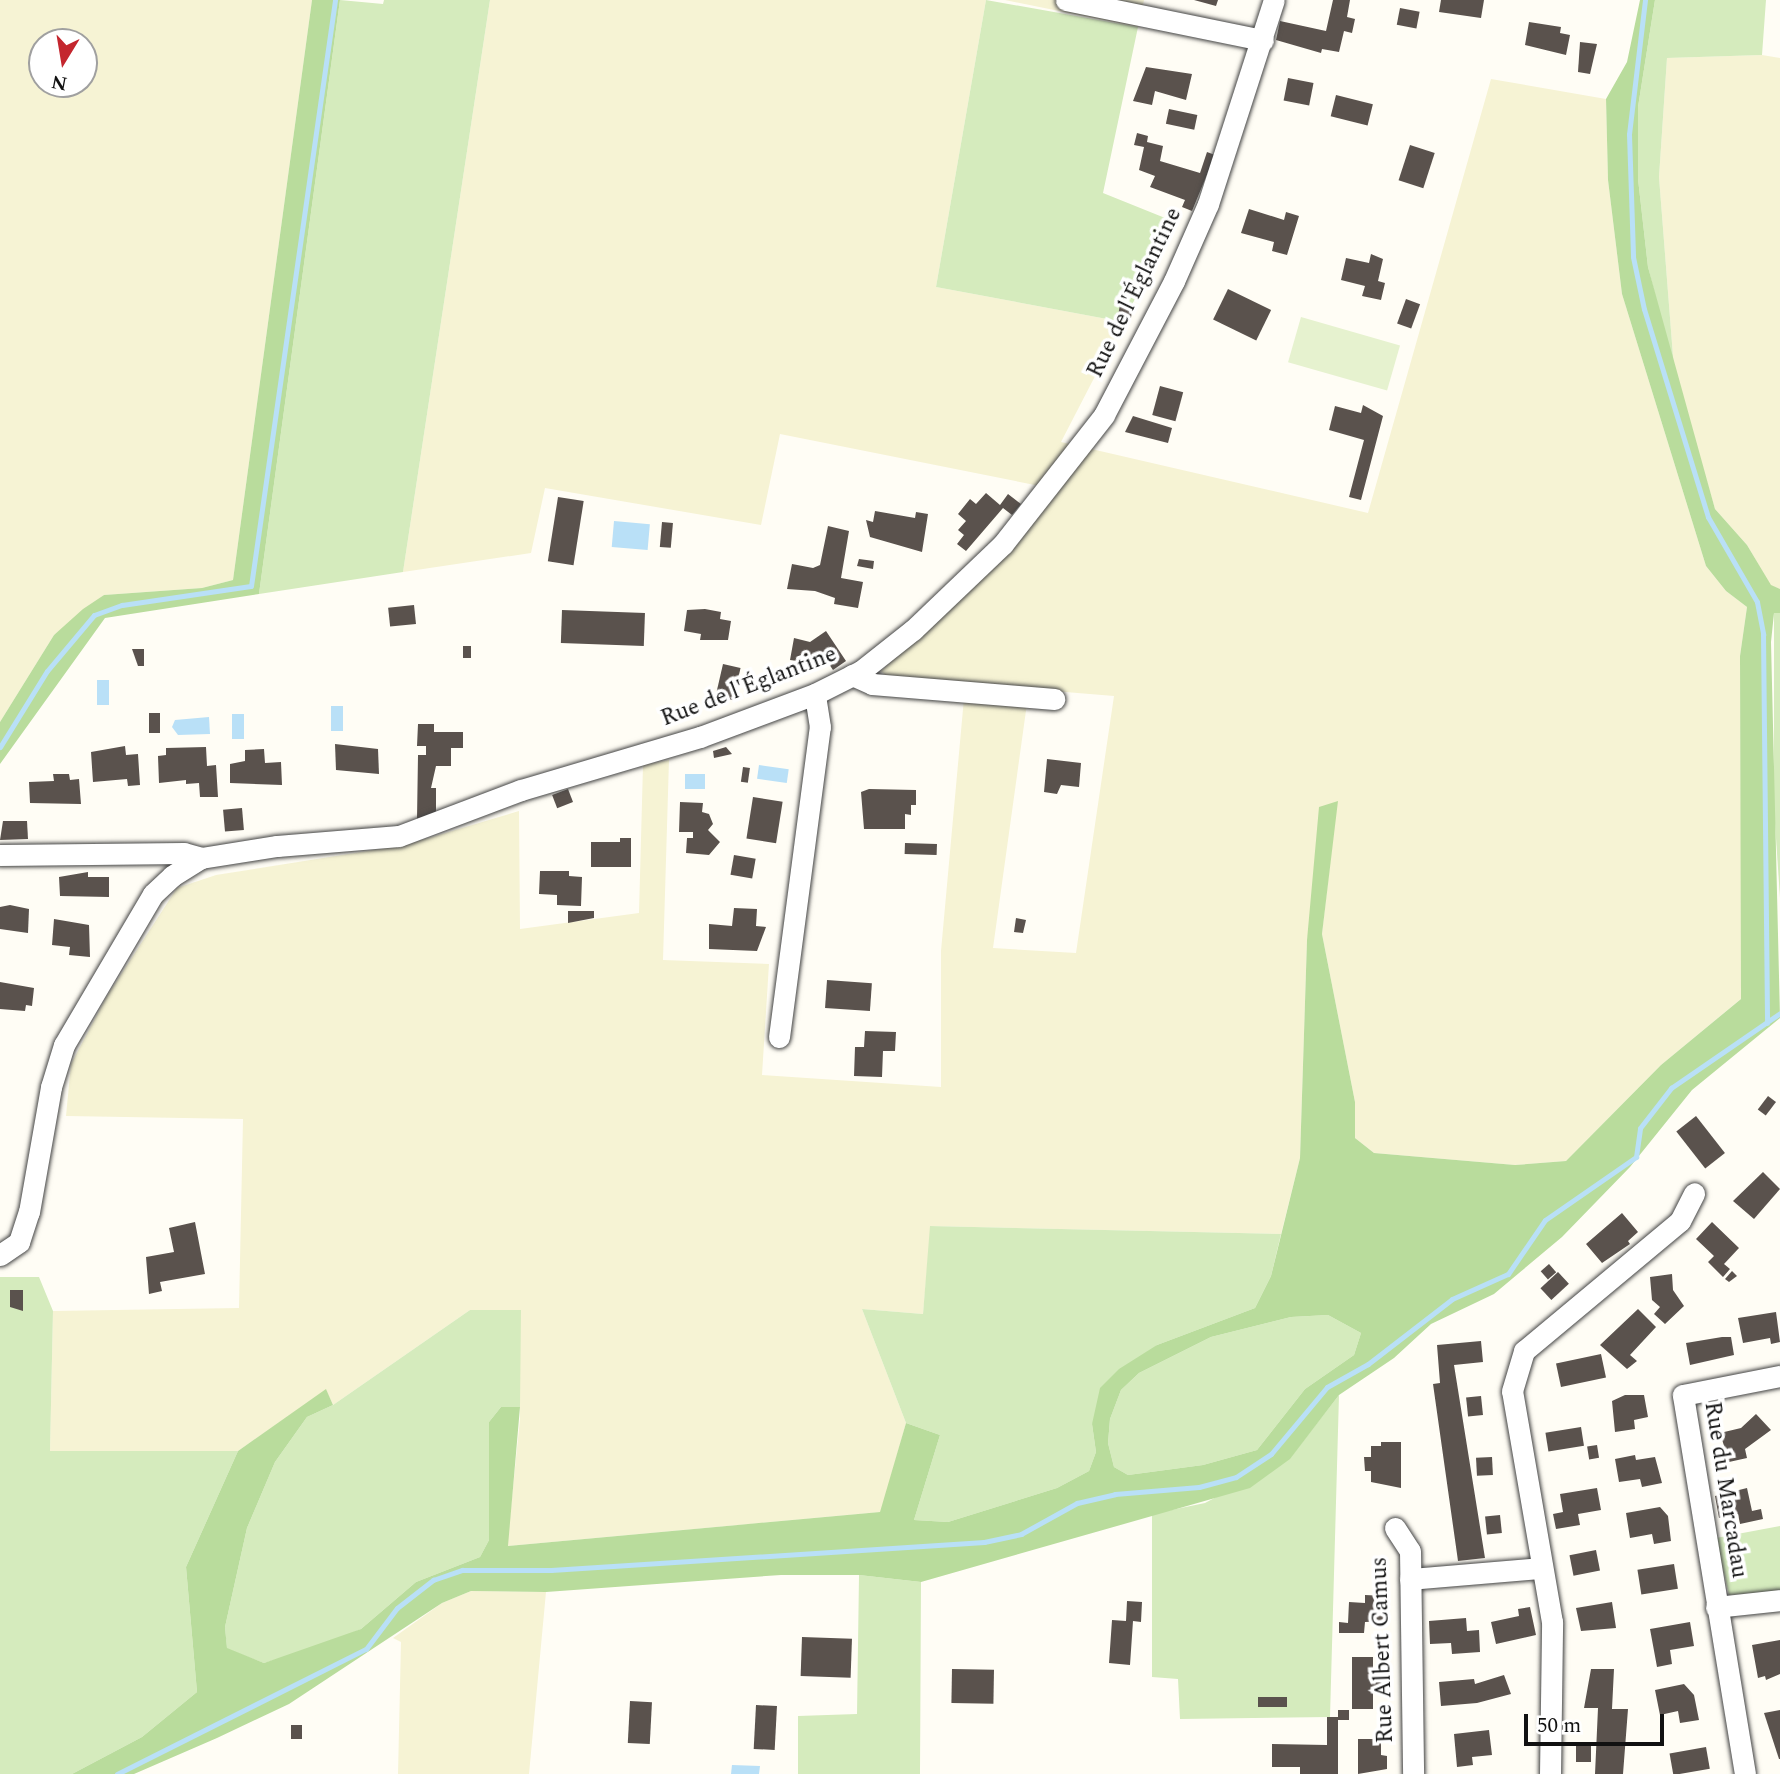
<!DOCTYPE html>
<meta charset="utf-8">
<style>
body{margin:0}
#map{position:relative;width:1780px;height:1774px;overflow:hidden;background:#fffdf5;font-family:Spectral,serif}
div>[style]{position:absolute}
.farmland>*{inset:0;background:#f6f3d4}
.green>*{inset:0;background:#d5ebbd}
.forest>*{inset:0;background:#b9dc9c}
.pitch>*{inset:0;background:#e6f2cf;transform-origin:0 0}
.water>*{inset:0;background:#b9e0f7;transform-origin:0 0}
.stream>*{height:5px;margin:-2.5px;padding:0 2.5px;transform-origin:2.5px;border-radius:2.5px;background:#b9e0f7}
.building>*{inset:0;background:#5a524d;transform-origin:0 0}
.roads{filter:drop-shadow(0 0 2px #444) drop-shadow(0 0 2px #444)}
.minor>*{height:21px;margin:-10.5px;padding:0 10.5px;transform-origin:10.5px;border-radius:10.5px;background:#fff}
span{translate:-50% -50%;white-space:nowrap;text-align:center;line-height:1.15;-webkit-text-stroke:7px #fff;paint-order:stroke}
.street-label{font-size:23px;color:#111}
.north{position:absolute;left:28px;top:28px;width:70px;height:70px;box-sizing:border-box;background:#fff;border:2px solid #a0a0a0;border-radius:50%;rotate:191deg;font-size:19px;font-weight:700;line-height:28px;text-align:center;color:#111}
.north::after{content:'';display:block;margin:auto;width:24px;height:32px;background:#c4262e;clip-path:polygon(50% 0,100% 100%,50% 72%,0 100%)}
.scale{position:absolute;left:1524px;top:1714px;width:140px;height:32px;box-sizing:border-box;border:4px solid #111;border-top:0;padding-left:9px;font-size:21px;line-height:24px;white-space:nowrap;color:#111;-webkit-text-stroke:5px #fff;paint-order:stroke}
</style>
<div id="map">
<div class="farmland">
<i style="clip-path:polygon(evenodd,0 0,312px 0,233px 580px,202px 588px,104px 595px,54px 635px,0 722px,0 0,42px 42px,84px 42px,84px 84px,42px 84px,42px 42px)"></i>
<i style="clip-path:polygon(evenodd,490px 0,986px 0,936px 287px,1123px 322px,1061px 442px,1368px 513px,1491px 79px,1606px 99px,1608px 180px,1622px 294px,1706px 566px,1726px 591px,1747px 607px,1740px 656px,1742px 998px,1661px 1065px,1566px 1161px,1515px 1165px,1374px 1153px,1355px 1138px,1355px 1102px,1322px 934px,1337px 801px,1307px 940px,1300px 1158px,1281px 1234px,931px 1226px,923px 1314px,862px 1309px,906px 1423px,881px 1512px,507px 1546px,520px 1419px,520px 1310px,470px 1310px,333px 1405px,326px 1390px,238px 1451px,50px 1451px,53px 1311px,239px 1308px,243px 1119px,66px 1116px,71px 1064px,107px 996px,177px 888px,216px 875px,405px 845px,519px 811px,520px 929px,639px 913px,643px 765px,669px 760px,663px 960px,769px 964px,762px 1075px,941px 1087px,941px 951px,965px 687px,893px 682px,881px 671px,1017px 545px,1055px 489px,780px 434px,761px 525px,545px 488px,531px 553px,403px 572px,490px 0,1029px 689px,1114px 696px,1076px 953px,993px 948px,1029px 689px)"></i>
<i style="clip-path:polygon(1005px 0,1144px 0,1138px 27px)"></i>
<i style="clip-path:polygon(1762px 55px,1780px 58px,1780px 589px,1771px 586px,1747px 545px,1715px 509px,1674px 369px,1659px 177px,1667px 58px)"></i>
<i style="clip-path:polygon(471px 1591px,546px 1592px,529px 1774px,398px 1774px,401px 1642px,393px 1638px,442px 1603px)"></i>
</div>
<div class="green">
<i style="clip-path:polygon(340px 0,383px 4px,384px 0,490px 0,403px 572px,259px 594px)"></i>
<i style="clip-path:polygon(986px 0,1138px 27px,1103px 193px,1175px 222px,1123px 322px,936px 287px)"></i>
<i style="clip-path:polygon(1655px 0,1766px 0,1762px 55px,1667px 58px,1659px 177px,1674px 369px,1648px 267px,1638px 179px,1638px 107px)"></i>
<i style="clip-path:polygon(1774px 612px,1780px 613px,1780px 898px,1774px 808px)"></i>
<i style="clip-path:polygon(930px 1226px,1281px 1234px,1271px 1276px,1255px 1308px,1157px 1345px,1092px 1424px,1096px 1452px,1089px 1471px,1057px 1488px,948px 1522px,914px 1520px,940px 1435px,906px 1423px,862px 1309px,923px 1314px)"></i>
<i style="clip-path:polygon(0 1277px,39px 1277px,53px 1311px,50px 1451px,238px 1451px,186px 1567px,197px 1692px,142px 1737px,72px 1774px,0 1774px)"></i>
<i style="clip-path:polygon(470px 1310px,521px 1310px,520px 1407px,501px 1407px,489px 1422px,489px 1540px,480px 1557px,416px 1582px,361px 1629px,325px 1645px,264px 1663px,227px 1649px,225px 1627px,247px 1528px,275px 1462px,307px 1417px,333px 1405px)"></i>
<i style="clip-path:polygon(1328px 1315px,1361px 1333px,1354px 1355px,1305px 1389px,1257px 1450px,1203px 1465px,1128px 1475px,1114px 1467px,1108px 1443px,1110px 1419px,1121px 1390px,1139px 1373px,1211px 1337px,1291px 1317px)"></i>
<i style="clip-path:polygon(1339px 1395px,1330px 1717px,1180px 1719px,1178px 1679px,1152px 1677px,1152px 1514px,1205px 1503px,1290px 1458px)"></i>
<i style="clip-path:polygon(1780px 1526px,1780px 1591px,1729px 1595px,1716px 1538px)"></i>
<i style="clip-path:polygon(859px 1575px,921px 1582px,920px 1774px,798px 1774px,798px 1716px,857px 1714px)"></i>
</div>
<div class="forest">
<i style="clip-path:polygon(312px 0,340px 0,259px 594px,105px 618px,0 764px,0 722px,54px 635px,83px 609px,104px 595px,202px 588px,233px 580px)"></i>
<i style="clip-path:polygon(evenodd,1640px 0,1655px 0,1638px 107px,1638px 179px,1648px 267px,1715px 509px,1747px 545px,1771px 585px,1780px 589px,1780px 613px,1774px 613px,1771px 642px,1780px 1018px,1692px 1090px,1630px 1167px,1562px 1237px,1494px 1294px,1431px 1324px,1394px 1358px,1339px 1395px,1290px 1459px,1250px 1488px,921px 1582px,859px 1575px,781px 1575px,546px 1592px,471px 1591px,442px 1603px,289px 1704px,217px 1738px,134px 1774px,72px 1774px,142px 1737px,197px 1692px,186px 1567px,238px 1451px,326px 1389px,333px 1405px,307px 1417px,275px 1462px,247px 1528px,225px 1627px,227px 1648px,264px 1663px,361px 1629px,416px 1582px,480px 1557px,489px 1540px,489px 1422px,501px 1407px,520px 1407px,508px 1546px,880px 1512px,906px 1423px,940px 1435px,914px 1520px,948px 1522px,1057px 1488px,1089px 1471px,1096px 1452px,1092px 1424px,1100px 1388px,1119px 1369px,1157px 1345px,1255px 1308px,1271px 1276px,1300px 1158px,1307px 940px,1319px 807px,1338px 801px,1322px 934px,1355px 1102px,1355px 1138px,1374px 1153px,1515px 1165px,1566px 1161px,1661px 1065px,1741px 999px,1740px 656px,1747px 607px,1726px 591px,1706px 566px,1622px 294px,1608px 180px,1606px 99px,1627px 62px,1640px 0,1328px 1315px,1361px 1333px,1354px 1355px,1305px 1389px,1257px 1450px,1203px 1465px,1128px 1475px,1114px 1467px,1108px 1443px,1110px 1419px,1121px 1390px,1139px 1373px,1211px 1337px,1291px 1317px,1328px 1315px)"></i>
</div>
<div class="pitch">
<i style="left:1301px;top:317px;width:103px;height:47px;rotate:16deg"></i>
</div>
<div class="water">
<i style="left:614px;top:521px;width:36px;height:26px;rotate:5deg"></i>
<i style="left:97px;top:680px;width:12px;height:25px"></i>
<i style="left:331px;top:706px;width:12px;height:25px"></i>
<i style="left:232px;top:714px;width:12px;height:25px"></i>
<i style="clip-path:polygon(209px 717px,210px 734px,178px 735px,172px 727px,175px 720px)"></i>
<i style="left:759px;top:765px;width:30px;height:14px;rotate:8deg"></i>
<i style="left:685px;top:774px;width:20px;height:15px"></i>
<i style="clip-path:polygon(732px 1765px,760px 1766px,759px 1774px,731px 1774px)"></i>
</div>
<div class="stream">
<i style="left:1645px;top:0;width:135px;rotate:96.8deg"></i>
<i style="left:1629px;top:134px;width:123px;rotate:88.1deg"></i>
<i style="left:1633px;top:257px;width:53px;rotate:78.1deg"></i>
<i style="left:1644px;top:309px;width:218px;rotate:72.9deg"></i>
<i style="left:1708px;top:517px;width:98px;rotate:60deg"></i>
<i style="left:1757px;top:602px;width:33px;rotate:79deg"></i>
<i style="left:1763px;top:634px;width:389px;rotate:89.4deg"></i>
<i style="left:0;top:747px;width:89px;rotate:-58.3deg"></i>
<i style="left:47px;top:671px;width:73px;rotate:-50deg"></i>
<i style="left:94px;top:615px;width:30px;rotate:-20deg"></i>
<i style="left:122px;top:605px;width:130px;rotate:-8.4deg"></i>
<i style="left:251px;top:586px;width:592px;rotate:-81.84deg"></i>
<i style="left:117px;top:1774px;width:279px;rotate:-26.7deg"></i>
<i style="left:366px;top:1649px;width:51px;rotate:-52.9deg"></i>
<i style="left:397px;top:1608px;width:46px;rotate:-37.9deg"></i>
<i style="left:433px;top:1580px;width:31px;rotate:-19deg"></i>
<i style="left:462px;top:1570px;width:89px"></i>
<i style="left:551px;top:1570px;width:434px;rotate:-3.7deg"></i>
<i style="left:984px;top:1542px;width:38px;rotate:-12deg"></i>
<i style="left:1021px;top:1534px;width:64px;rotate:-29deg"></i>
<i style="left:1077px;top:1503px;width:39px;rotate:-13deg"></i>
<i style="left:1115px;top:1494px;width:84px;rotate:-4.8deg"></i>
<i style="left:1199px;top:1487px;width:38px;rotate:-15deg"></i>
<i style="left:1236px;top:1477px;width:42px;rotate:-33.3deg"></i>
<i style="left:1271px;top:1454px;width:87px;rotate:-50.1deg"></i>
<i style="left:1327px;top:1387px;width:47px;rotate:-29.3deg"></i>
<i style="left:1368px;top:1364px;width:106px;rotate:-37.7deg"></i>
<i style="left:1452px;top:1299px;width:61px;rotate:-24.1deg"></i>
<i style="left:1508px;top:1274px;width:65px;rotate:-55.6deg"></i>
<i style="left:1545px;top:1220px;width:111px;rotate:-34.7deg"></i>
<i style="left:1636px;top:1157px;width:29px;rotate:-82deg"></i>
<i style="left:1640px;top:1128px;width:51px;rotate:-52.2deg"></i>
<i style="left:1671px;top:1088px;width:132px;rotate:-34.5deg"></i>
</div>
<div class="building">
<i style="clip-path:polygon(1194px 0,1218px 0,1216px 6px)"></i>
<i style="clip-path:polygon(1333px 0,1350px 0,1347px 17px,1355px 19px,1352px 33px,1344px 31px,1339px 52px,1322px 49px,1321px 53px,1276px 40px,1280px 21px,1326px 31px)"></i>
<i style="clip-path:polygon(1441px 0,1484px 0,1481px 18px,1439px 12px)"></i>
<i style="left:1400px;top:8px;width:20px;height:17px;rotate:11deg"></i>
<i style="clip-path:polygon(1529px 22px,1561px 27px,1560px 33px,1570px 35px,1566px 55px,1525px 45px)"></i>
<i style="clip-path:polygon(1580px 42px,1597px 44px,1590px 74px,1578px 72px)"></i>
<i style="clip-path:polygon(1146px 67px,1192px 74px,1186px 100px,1155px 91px,1152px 105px,1133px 101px)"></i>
<i style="left:1288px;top:78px;width:26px;height:23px;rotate:11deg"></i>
<i style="left:1336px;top:95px;width:38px;height:22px;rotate:14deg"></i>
<i style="left:1169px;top:109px;width:29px;height:15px;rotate:12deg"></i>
<i style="clip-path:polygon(1137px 133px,1148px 136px,1147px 142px,1163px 146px,1160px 161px,1200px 173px,1207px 152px,1215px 155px,1192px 211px,1182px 207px,1185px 200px,1150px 187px,1155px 176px,1139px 170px,1144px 147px,1134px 145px)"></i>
<i style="left:1410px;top:145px;width:26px;height:37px;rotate:18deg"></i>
<i style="clip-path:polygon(1249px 209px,1284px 220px,1286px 212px,1299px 216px,1287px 255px,1272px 251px,1274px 242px,1241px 233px)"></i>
<i style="clip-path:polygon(1371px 254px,1383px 259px,1378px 281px,1385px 283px,1381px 300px,1362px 296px,1365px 286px,1341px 280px,1346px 258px,1369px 263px)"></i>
<i style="left:1228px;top:289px;width:48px;height:34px;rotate:26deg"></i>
<i style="left:1406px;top:299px;width:15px;height:26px;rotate:20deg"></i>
<i style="left:1120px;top:304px;width:13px;height:12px;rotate:9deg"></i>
<i style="left:1160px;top:386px;width:24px;height:30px;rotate:15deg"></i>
<i style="clip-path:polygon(1363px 405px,1383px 416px,1361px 500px,1349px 497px,1364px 440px,1329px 430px,1335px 406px,1361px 413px)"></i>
<i style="clip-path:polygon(1133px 416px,1172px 428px,1168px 443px,1125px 432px)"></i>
<i style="clip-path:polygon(986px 493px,1000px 505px,1008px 494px,1021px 504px,1012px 515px,1003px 508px,966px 551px,957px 544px,964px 535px,958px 530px,966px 521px,958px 514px,970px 499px,976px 504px)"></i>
<i style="left:558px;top:497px;width:26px;height:65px;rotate:9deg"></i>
<i style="clip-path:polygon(875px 511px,915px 518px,916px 512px,928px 514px,922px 552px,870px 537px,866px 520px,873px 522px)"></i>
<i style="left:662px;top:522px;width:11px;height:25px;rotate:5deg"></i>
<i style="clip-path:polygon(828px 526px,849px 531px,841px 578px,863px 582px,858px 608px,834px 604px,835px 598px,815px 591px,787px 589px,792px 564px,813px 568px,820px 565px)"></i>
<i style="clip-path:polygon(859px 559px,874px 561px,873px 569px,857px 566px)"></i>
<i style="left:414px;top:605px;width:19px;height:26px;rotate:84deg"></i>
<i style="clip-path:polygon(705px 609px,721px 612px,720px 619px,731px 621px,728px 640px,700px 640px,701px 634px,684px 631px,687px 610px)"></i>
<i style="left:562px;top:610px;width:83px;height:33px;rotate:2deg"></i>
<i style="clip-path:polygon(826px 631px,846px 661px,833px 670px,825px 658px,812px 663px,790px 660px,794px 638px,810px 642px)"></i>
<i style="left:463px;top:646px;width:8px;height:12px"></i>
<i style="clip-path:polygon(132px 649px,144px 649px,144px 666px,138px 666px)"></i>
<i style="left:723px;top:664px;width:18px;height:33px;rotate:13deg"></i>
<i style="left:149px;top:713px;width:11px;height:20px"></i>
<i style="clip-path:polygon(418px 724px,434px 724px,434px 732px,463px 732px,463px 748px,451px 748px,451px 766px,436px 766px,431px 788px,436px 788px,436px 815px,417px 819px,418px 755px,426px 755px,426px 746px,417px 746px)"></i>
<i style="clip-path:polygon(335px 744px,378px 749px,379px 774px,336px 770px)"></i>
<i style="clip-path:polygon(125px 746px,126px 755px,138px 754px,140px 785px,128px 786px,127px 779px,93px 782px,91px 752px)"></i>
<i style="clip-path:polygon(206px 747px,207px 766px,216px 765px,218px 797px,200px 797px,199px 783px,186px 784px,186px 780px,159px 783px,158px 756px,166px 755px,166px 748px)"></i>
<i style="clip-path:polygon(726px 747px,732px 754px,714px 758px,713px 751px)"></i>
<i style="clip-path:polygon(264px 749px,265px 763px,281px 762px,282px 785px,230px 783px,230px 764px,245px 761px,245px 750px)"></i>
<i style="clip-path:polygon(1047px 759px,1081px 763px,1079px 787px,1061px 785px,1057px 794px,1044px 792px)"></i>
<i style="left:743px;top:767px;width:7px;height:15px;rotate:8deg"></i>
<i style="clip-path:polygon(53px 774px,69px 774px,70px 780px,79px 779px,81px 804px,30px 803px,29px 782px,54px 781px)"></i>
<i style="left:568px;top:789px;width:14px;height:17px;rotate:69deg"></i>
<i style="clip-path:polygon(869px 789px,916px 790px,916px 805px,911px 805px,911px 815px,905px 814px,905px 829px,864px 829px,861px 792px)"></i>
<i style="left:753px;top:797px;width:30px;height:42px;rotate:9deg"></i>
<i style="clip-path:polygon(680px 802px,703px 803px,702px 812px,709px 814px,713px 824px,708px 830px,720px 842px,709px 855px,686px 853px,687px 838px,693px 838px,693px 832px,679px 832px)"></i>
<i style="left:242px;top:808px;width:22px;height:19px;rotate:85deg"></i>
<i style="clip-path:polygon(3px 821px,27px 821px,28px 839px,0 840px)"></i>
<i style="clip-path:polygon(620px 838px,631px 838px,631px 867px,591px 867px,591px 842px,620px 842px)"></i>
<i style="left:905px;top:843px;width:32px;height:11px;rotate:2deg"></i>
<i style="left:734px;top:855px;width:22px;height:20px;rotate:10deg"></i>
<i style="clip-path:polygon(540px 871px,569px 871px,569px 876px,582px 877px,581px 906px,557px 905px,557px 895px,539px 894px)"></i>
<i style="clip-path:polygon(88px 872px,88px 877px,109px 877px,109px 897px,60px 896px,59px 877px)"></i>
<i style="clip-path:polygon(10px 905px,29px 909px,28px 933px,0 929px,0 907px)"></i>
<i style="clip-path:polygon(734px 908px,757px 909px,756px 926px,766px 927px,757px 951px,709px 949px,709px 924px,732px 926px)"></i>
<i style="clip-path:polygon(568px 911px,594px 911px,594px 918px,568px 923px)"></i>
<i style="clip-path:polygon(1016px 918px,1026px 920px,1023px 933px,1014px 932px)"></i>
<i style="clip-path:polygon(54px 919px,89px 925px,90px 957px,69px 955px,70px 947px,52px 945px)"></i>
<i style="left:827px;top:980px;width:45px;height:28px;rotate:4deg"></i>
<i style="clip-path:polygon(0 982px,34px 988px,32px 1006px,26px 1005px,25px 1011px,0 1009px)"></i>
<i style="clip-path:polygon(865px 1031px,896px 1032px,895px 1051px,883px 1051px,882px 1077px,854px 1076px,855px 1047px,864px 1047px)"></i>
<i style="left:1768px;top:1096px;width:10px;height:17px;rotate:37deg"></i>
<i style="left:1696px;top:1116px;width:47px;height:25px;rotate:52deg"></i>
<i style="clip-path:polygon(1763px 1172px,1780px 1189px,1754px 1219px,1733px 1201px)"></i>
<i style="clip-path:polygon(1622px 1213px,1638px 1232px,1628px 1241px,1630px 1244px,1602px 1263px,1586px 1244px)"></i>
<i style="clip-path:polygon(195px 1222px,205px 1274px,160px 1282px,162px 1291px,149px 1294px,146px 1257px,174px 1252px,169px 1228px)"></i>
<i style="clip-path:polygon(1712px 1222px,1739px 1248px,1724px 1264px,1730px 1269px,1723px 1277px,1708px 1262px,1714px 1256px,1696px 1239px)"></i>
<i style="left:1549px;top:1264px;width:11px;height:11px;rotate:49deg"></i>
<i style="clip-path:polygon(1732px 1271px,1737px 1276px,1729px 1282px,1725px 1279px)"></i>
<i style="left:1558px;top:1272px;width:16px;height:24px;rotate:47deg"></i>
<i style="clip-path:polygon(1672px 1274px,1673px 1290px,1684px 1306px,1665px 1324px,1654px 1314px,1660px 1307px,1652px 1300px,1650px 1277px)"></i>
<i style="clip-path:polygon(10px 1290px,23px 1290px,23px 1311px,10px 1307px)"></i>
<i style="clip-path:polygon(1638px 1309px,1656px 1327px,1630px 1355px,1637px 1361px,1627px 1369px,1600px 1345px)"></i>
<i style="clip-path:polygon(1776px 1312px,1780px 1342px,1771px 1344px,1770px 1338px,1743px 1343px,1738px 1318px)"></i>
<i style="clip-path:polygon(1722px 1337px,1731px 1337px,1734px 1355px,1690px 1365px,1686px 1343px)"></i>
<i style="clip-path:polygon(1481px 1341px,1483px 1362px,1454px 1365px,1485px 1558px,1458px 1561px,1433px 1384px,1440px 1383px,1437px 1345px)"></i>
<i style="left:1601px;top:1354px;width:24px;height:46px;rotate:78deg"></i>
<i style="clip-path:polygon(1625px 1395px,1644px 1395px,1648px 1417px,1634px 1420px,1635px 1429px,1615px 1432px,1612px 1401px)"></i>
<i style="left:1481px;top:1396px;width:19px;height:15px;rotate:84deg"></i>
<i style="clip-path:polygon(1756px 1414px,1771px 1430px,1745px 1449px,1747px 1458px,1729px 1462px,1720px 1433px,1741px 1428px)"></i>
<i style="left:1581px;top:1427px;width:19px;height:36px;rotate:81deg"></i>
<i style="clip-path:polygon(1381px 1442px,1401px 1442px,1401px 1488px,1371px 1482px,1371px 1471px,1365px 1471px,1364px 1457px,1371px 1457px,1371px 1446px,1381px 1446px)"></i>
<i style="left:1597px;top:1445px;width:13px;height:10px;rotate:81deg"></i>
<i style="clip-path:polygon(1635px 1455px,1636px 1460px,1655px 1457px,1662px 1483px,1642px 1487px,1640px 1479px,1619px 1482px,1615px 1459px)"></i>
<i style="left:1492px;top:1457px;width:18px;height:16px;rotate:87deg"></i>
<i style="clip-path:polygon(1597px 1488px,1601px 1510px,1578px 1514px,1580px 1525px,1556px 1529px,1553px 1514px,1563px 1512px,1560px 1494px)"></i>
<i style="clip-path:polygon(1747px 1488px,1752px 1511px,1761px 1509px,1763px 1519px,1740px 1524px,1738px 1514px,1719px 1518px,1715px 1496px)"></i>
<i style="clip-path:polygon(1660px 1507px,1668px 1516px,1671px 1541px,1654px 1544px,1652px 1534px,1630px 1538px,1626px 1513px)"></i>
<i style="left:1500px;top:1515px;width:18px;height:15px;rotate:84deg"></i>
<i style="left:1596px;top:1550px;width:21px;height:27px;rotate:79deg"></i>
<i style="left:1674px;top:1564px;width:25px;height:37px;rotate:81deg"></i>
<i style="clip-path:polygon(1365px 1595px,1386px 1596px,1386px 1621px,1365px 1622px,1364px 1633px,1339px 1633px,1339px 1622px,1348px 1623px,1349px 1602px,1365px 1603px)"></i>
<i style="clip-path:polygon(1127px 1601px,1142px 1602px,1141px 1622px,1133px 1621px,1130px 1665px,1109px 1663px,1112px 1620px,1126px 1621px)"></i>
<i style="clip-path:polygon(1612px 1602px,1616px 1628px,1581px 1631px,1576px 1608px)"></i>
<i style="clip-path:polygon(1530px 1607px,1536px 1635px,1496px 1644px,1491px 1622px,1519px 1616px,1518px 1609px)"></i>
<i style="clip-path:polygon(1466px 1618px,1467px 1631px,1479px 1630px,1480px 1652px,1452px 1654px,1451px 1643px,1430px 1644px,1429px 1621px)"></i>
<i style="clip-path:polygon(1690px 1622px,1694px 1646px,1670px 1650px,1672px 1664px,1657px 1667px,1650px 1629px)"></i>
<i style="left:802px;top:1637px;width:50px;height:39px;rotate:2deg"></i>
<i style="clip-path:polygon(1780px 1640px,1780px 1674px,1766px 1680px,1765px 1676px,1758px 1678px,1752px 1645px)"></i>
<i style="clip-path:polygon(1352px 1657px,1373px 1657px,1373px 1671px,1382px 1671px,1382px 1690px,1373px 1691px,1373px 1709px,1352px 1709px)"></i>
<i style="left:952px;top:1669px;width:42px;height:34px;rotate:1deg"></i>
<i style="clip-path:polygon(1591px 1669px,1614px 1669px,1612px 1709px,1628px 1709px,1623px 1774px,1595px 1774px,1598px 1708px,1584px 1708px)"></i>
<i style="clip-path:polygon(1504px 1675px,1511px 1694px,1477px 1703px,1441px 1706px,1439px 1682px,1474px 1679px,1475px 1684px)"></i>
<i style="clip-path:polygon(1684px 1684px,1694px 1695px,1699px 1720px,1680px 1723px,1678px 1711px,1660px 1715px,1655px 1690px)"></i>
<i style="left:1258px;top:1697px;width:29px;height:10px"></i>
<i style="left:630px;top:1701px;width:22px;height:42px;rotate:3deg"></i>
<i style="left:756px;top:1705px;width:21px;height:44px;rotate:3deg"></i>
<i style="clip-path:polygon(1338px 1710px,1349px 1710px,1349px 1720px,1338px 1720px,1338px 1774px,1300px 1774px,1300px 1767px,1272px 1767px,1272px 1744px,1327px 1745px,1327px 1717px,1338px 1717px)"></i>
<i style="clip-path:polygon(1780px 1710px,1780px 1759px,1779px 1759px,1764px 1713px)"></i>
<i style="left:291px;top:1725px;width:11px;height:14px"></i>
<i style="clip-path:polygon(1489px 1730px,1492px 1755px,1472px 1757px,1473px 1765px,1457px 1767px,1454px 1734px)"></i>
<i style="clip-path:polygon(1358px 1739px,1381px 1739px,1381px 1755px,1387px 1756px,1387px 1769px,1358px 1774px)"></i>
<i style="left:1576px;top:1744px;width:15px;height:18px"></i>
<i style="left:1706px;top:1747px;width:22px;height:37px;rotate:80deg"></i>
</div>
<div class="roads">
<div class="minor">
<i style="left:1066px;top:0;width:201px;rotate:11.5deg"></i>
<i style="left:852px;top:675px;width:22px;rotate:24deg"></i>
<i style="left:872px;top:684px;width:183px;rotate:4.7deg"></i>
<i style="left:0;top:855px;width:184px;rotate:-0.6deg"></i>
<i style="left:184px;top:853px;width:18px;rotate:16deg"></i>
<i style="left:779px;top:1037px;width:313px;rotate:-82.5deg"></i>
<i style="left:820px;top:727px;width:33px;rotate:-99deg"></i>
<i style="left:0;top:1255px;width:23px;rotate:-34deg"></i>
<i style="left:19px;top:1242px;width:32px;rotate:-72deg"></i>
<i style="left:29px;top:1212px;width:127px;rotate:-80deg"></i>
<i style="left:51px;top:1087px;width:44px;rotate:-72.8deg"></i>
<i style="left:64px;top:1045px;width:175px;rotate:-59.5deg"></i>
<i style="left:153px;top:894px;width:26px;rotate:-43deg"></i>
<i style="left:172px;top:876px;width:34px;rotate:-32deg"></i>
<i style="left:201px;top:858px;width:77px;rotate:-9deg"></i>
<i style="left:277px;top:846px;width:122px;rotate:-4.7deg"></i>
<i style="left:399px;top:836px;width:130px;rotate:-20.7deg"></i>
<i style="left:521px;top:790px;width:187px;rotate:-16.5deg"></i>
<i style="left:700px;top:737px;width:123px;rotate:-20.5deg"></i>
<i style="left:815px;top:694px;width:51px;rotate:-26.6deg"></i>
<i style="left:861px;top:671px;width:66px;rotate:-38.3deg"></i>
<i style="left:913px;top:630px;width:124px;rotate:-43.7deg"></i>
<i style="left:1003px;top:544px;width:164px;rotate:-51.9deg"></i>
<i style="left:1104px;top:415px;width:151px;rotate:-62.4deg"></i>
<i style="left:1174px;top:281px;width:84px;rotate:-66.2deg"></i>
<i style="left:1208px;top:204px;width:214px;rotate:-72.1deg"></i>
<i style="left:1395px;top:1528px;width:27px;rotate:57deg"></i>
<i style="left:1410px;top:1551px;width:223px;rotate:89.2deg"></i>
<i style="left:1410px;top:1579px;width:131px;rotate:-4.8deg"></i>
<i style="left:1716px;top:1607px;width:64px;rotate:-6.2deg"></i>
<i style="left:1550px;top:1774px;width:152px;rotate:-89.2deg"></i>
<i style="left:1552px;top:1622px;width:234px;rotate:-99.8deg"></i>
<i style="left:1512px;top:1391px;width:42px;rotate:-73.3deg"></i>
<i style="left:1524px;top:1351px;width:203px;rotate:-39.8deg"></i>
<i style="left:1680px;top:1221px;width:31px;rotate:-63deg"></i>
<i style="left:1745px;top:1774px;width:384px;rotate:-99.3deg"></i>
<i style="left:1683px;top:1395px;width:99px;rotate:-11.1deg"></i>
</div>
</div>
<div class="street-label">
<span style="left:1135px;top:293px;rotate:-64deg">Rue de l'Églantine</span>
<span style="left:749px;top:687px;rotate:-21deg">Rue de l'Églantine</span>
<span style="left:1725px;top:1490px;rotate:81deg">Rue du Marcadau</span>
<span style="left:1383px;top:1650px;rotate:-92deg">Rue Albert Camus</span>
</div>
<div class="north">N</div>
<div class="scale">50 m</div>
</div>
